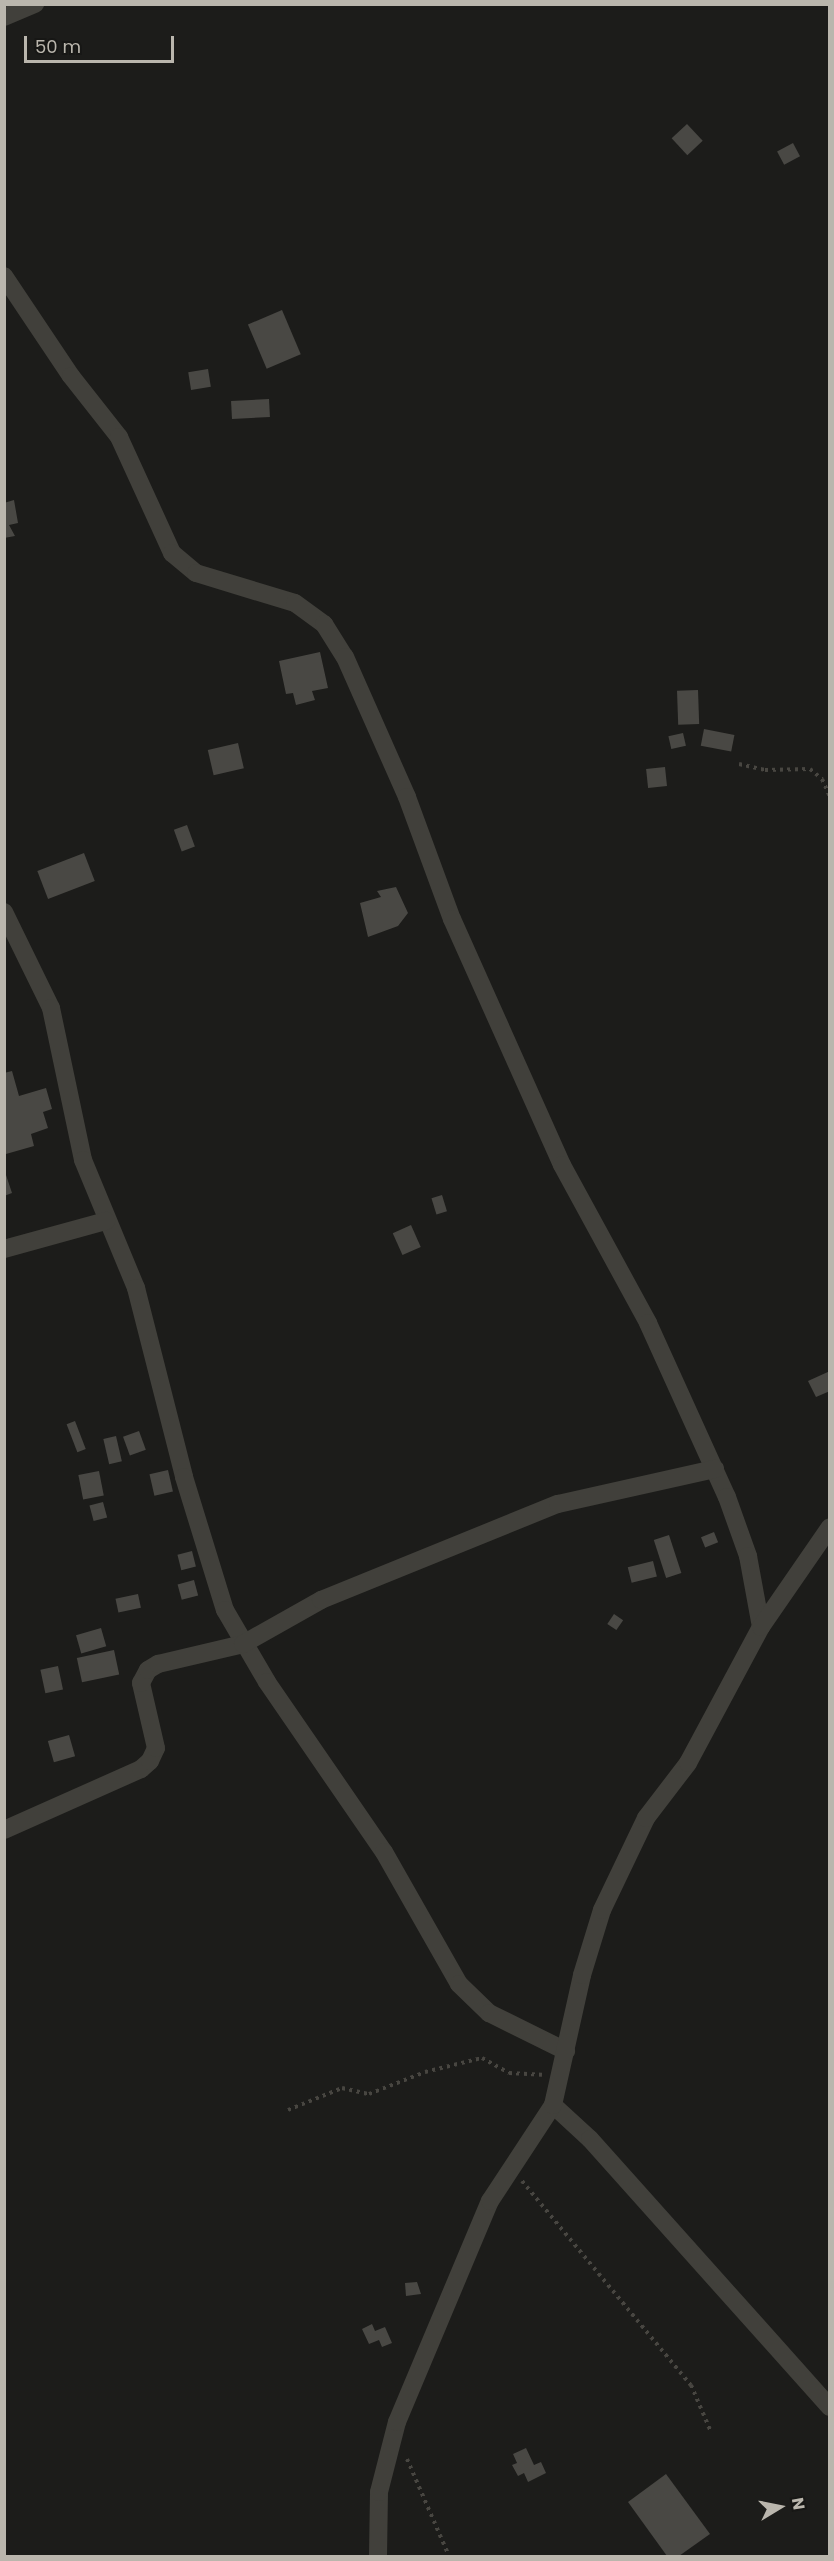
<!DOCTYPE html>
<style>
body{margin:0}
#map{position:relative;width:834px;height:2561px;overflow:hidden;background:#1c1c1a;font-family:Poppins,sans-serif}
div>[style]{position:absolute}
.building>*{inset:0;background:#494844;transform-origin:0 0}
.path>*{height:4px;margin-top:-2px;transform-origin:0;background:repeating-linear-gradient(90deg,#484641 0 3px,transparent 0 7.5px)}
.minor>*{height:18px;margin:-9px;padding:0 9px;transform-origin:9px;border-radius:9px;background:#41403b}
span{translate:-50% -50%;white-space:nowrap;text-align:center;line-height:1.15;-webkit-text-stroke:4.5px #171715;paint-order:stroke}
.frame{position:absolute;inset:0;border:6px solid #bab6ad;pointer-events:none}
.north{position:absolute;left:750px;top:2477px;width:60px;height:60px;-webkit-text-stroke:4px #171715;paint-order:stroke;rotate:80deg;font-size:16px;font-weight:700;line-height:24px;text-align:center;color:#bab6ad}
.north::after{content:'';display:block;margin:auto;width:21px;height:27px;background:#bab6ad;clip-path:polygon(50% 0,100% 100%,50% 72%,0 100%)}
.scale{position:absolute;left:24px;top:36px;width:150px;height:27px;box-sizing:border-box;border:3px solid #bab6ad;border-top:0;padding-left:8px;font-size:18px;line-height:21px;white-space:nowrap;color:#bab6ad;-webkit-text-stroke:4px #171715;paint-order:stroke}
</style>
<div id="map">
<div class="building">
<i style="left:687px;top:124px;width:23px;height:21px;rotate:47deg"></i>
<i style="left:793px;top:143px;width:15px;height:18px;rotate:62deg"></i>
<i style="left:282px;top:310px;width:48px;height:37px;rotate:67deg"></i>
<i style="left:208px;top:369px;width:18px;height:20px;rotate:81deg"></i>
<i style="left:269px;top:399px;width:18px;height:38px;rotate:87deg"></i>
<i style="clip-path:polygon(14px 500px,18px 523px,9px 525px,15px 536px,4px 538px,4px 503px)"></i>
<i style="clip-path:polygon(320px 652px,328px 688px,312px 691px,315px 700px,296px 705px,293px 693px,286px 694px,279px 661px)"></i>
<i style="left:698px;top:690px;width:34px;height:21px;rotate:88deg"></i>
<i style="left:704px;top:729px;width:31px;height:17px;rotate:11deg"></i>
<i style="left:683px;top:733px;width:13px;height:15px;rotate:77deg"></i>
<i style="left:238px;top:743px;width:26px;height:31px;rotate:77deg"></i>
<i style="left:665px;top:767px;width:19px;height:19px;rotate:84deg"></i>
<i style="left:187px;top:825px;width:23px;height:14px;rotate:70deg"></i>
<i style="left:84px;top:853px;width:30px;height:50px;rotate:69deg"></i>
<i style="clip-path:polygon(396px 887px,408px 913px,398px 926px,368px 937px,360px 903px,381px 897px,377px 891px)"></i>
<i style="clip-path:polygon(12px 1071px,19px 1096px,46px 1088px,52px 1109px,43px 1112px,48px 1128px,31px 1134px,34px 1146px,6px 1154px,4px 1073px)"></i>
<i style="clip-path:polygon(6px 1175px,12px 1193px,4px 1196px,4px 1176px)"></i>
<i style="left:442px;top:1195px;width:17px;height:11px;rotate:73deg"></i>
<i style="left:411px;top:1225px;width:24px;height:20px;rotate:66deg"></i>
<i style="clip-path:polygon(830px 1371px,830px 1391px,816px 1397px,808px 1381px)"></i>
<i style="left:75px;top:1421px;width:30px;height:9px;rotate:69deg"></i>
<i style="left:139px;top:1431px;width:20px;height:17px;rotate:70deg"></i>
<i style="left:116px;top:1436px;width:26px;height:13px;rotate:77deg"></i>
<i style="left:168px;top:1470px;width:22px;height:19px;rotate:77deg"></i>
<i style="left:99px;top:1471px;width:25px;height:21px;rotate:79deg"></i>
<i style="left:103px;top:1502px;width:16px;height:14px;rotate:75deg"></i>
<i style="left:714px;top:1532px;width:11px;height:14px;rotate:68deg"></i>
<i style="left:669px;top:1535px;width:40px;height:16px;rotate:72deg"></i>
<i style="left:192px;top:1551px;width:16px;height:15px;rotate:76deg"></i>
<i style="left:653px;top:1561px;width:16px;height:26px;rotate:76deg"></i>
<i style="left:194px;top:1580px;width:16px;height:17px;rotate:75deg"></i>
<i style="left:138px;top:1594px;width:14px;height:23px;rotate:78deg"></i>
<i style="left:614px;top:1614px;width:11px;height:12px;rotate:34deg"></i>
<i style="left:101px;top:1628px;width:19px;height:26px;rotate:74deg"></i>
<i style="left:114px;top:1650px;width:25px;height:38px;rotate:78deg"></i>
<i style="left:58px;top:1666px;width:24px;height:18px;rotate:78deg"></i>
<i style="left:69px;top:1735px;width:22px;height:22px;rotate:74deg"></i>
<i style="clip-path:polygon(417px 2282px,421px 2294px,406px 2296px,405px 2283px)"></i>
<i style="clip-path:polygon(372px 2324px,375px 2331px,385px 2327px,392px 2343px,382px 2347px,379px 2340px,369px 2344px,362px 2329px)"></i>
<i style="clip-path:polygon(526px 2448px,534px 2465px,541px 2462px,546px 2473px,528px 2482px,524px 2473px,518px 2476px,512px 2465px,517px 2463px,513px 2454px)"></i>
<i style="clip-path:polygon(666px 2474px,710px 2534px,679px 2556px,667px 2556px,628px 2502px)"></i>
</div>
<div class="path">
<i style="left:739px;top:764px;width:27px;rotate:13deg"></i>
<i style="left:765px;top:770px;width:45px;rotate:-1.3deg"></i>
<i style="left:810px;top:769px;width:16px;rotate:40deg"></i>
<i style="left:822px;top:779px;width:20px;rotate:66deg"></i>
<i style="left:288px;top:2110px;width:58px;rotate:-22.2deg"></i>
<i style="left:342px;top:2088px;width:28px;rotate:13deg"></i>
<i style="left:369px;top:2094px;width:60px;rotate:-21.4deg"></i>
<i style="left:425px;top:2072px;width:59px;rotate:-13.8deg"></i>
<i style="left:482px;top:2058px;width:31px;rotate:29deg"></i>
<i style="left:509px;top:2073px;width:33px;rotate:3deg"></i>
<i style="left:522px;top:2181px;width:265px;rotate:50.4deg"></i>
<i style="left:691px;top:2385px;width:51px;rotate:66.9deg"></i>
<i style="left:407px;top:2459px;width:106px;rotate:66.6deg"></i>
</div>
<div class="minor">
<i style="left:4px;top:17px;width:34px;rotate:-23deg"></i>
<i style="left:4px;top:276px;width:120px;rotate:56.2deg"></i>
<i style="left:71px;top:376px;width:78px;rotate:51.8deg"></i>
<i style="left:119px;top:437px;width:128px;rotate:65.4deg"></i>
<i style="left:172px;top:553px;width:31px;rotate:40deg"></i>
<i style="left:196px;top:573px;width:103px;rotate:16.9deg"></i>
<i style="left:295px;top:603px;width:36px;rotate:36deg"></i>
<i style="left:324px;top:624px;width:39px;rotate:58deg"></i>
<i style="left:345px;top:657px;width:153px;rotate:66.1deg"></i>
<i style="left:407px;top:797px;width:130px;rotate:69.8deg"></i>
<i style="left:452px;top:919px;width:269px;rotate:65.9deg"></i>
<i style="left:562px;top:1165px;width:180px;rotate:61.4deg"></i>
<i style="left:648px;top:1323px;width:191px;rotate:65.6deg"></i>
<i style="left:727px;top:1497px;width:63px;rotate:70.4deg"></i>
<i style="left:748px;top:1556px;width:72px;rotate:79.6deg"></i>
<i style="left:4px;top:912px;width:107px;rotate:63.9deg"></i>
<i style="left:51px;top:1008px;width:155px;rotate:78.1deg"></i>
<i style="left:83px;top:1160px;width:139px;rotate:67.5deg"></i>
<i style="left:136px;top:1288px;width:195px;rotate:75.7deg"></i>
<i style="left:184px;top:1477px;width:139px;rotate:72.9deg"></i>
<i style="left:225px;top:1610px;width:83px;rotate:59.7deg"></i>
<i style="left:267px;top:1682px;width:206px;rotate:55.5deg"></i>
<i style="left:384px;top:1852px;width:152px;rotate:60.4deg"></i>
<i style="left:459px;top:1984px;width:42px;rotate:44deg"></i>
<i style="left:489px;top:2013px;width:86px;rotate:26.3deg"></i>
<i style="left:4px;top:1249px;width:106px;rotate:-15.4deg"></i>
<i style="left:4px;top:1830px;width:150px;rotate:-24deg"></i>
<i style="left:141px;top:1769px;width:12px;rotate:-42deg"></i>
<i style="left:150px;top:1761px;width:14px;rotate:-65deg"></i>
<i style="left:156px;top:1748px;width:67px;rotate:-103deg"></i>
<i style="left:141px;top:1683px;width:15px;rotate:-62deg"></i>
<i style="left:148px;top:1670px;width:12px;rotate:-31deg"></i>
<i style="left:158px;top:1664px;width:87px;rotate:-13.2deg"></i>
<i style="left:243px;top:1644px;width:90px;rotate:-29.4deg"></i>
<i style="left:321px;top:1600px;width:256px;rotate:-22.1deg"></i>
<i style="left:558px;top:1504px;width:161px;rotate:-12.6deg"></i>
<i style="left:553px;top:2105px;width:50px;rotate:42.6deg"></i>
<i style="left:590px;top:2139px;width:360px;rotate:48.2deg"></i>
<i style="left:378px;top:2556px;width:64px;rotate:-89.1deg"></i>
<i style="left:379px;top:2492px;width:72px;rotate:-75.6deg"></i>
<i style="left:397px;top:2422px;width:240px;rotate:-67.2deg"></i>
<i style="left:490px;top:2201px;width:115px;rotate:-56.7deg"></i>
<i style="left:553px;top:2105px;width:133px;rotate:-77.4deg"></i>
<i style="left:582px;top:1975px;width:68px;rotate:-72.9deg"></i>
<i style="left:602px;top:1910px;width:102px;rotate:-64.4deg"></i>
<i style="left:646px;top:1818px;width:69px;rotate:-52.6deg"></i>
<i style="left:688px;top:1763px;width:154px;rotate:-61.8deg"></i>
<i style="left:761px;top:1627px;width:121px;rotate:-55.4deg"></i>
</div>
<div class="frame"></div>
<div class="north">N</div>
<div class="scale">50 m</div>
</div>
